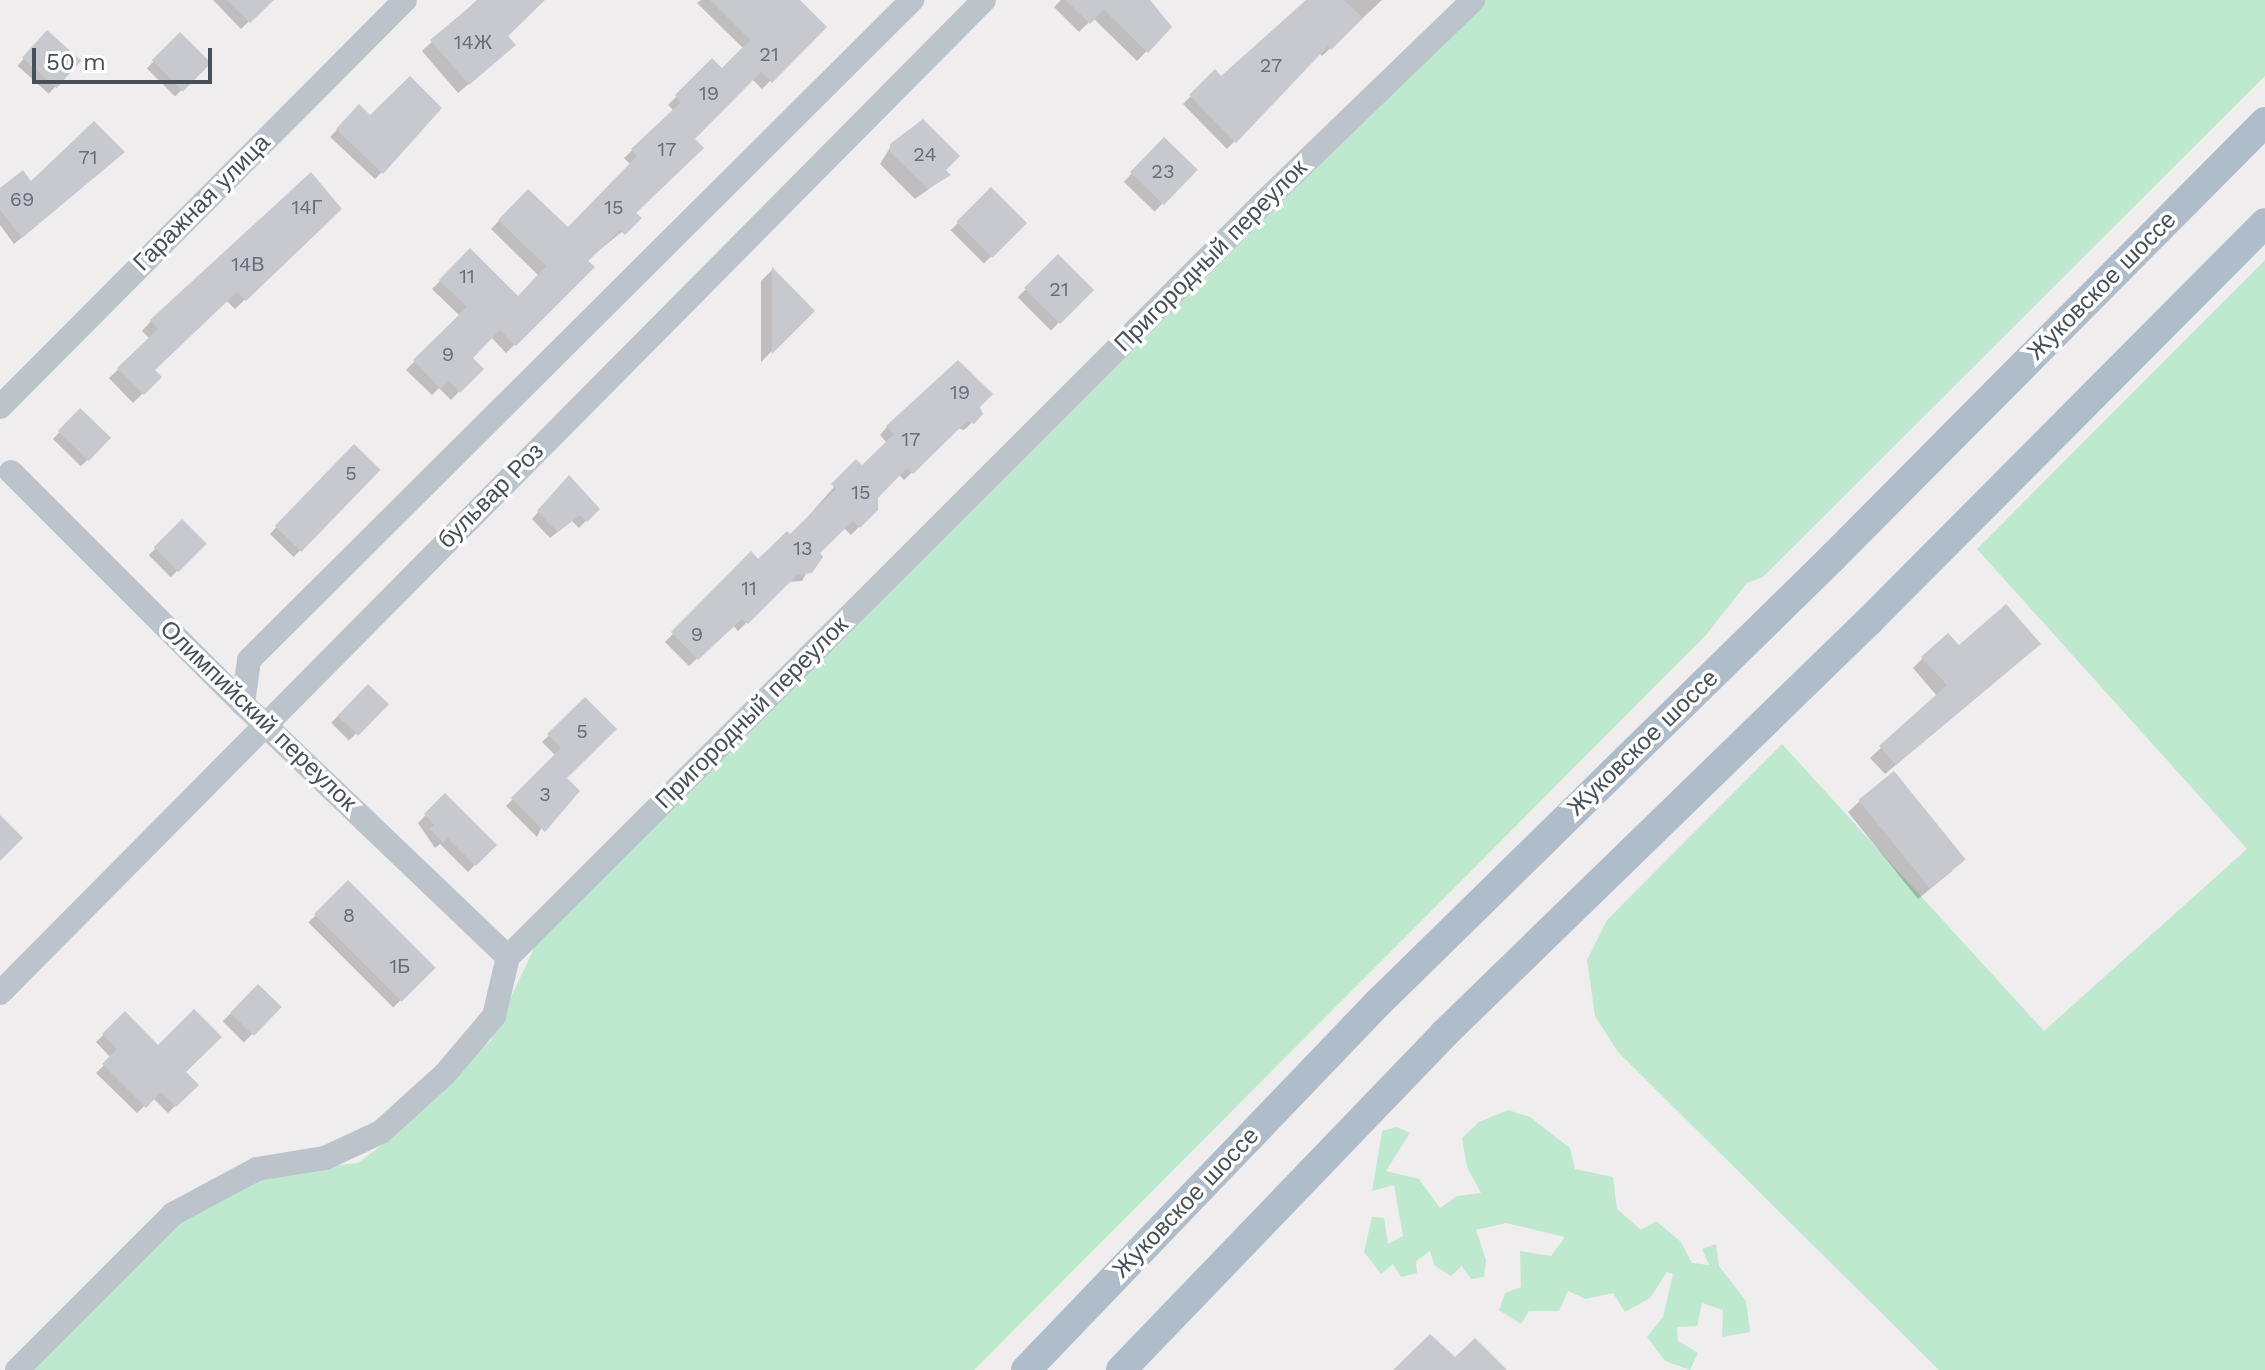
<!DOCTYPE html>
<meta charset="utf-8">
<style>
body{margin:0}
#map{position:relative;width:2265px;height:1370px;overflow:hidden;background:#efeded;font-family:"Work Sans",sans-serif}
div>[style]{position:absolute}
.green>*{inset:0;background:#bfe9cf}
.shadow>*{inset:0;background:#0003;transform-origin:0 0}
.building>*{inset:0;background:#c7c9cf;transform-origin:0 0}
.minor>*{height:24px;margin:-12px;padding:0 12px;transform-origin:12px;border-radius:12px;background:#bcc4cb}
.major>*{height:30px;margin:-15px;padding:0 15px;transform-origin:15px;border-radius:15px;background:#afbcc9}
span{translate:-50% -50%;white-space:nowrap;text-align:center;line-height:1.15;-webkit-text-stroke:7px #fff;paint-order:stroke}
.number-label{font-size:20px;color:#676e76}
.number-label span{-webkit-text-stroke-width:0}
.street-label{font-size:24px;color:#475058}
.scale{position:absolute;left:32px;top:48px;width:180px;height:36px;box-sizing:border-box;border:4px solid #475058;border-top:0;padding-left:10px;font-size:24px;line-height:28px;white-space:nowrap;color:#475058;-webkit-text-stroke:6px #fff;paint-order:stroke}
</style>
<div id="map">
<div class="green">
<i style="clip-path:polygon(1483px 0,2265px 0,2265px 76px,1763px 577px,1747px 583px,1706px 635px,974px 1370px,30px 1370px,180px 1219px,272px 1173px,358px 1163px,382px 1145px,491px 1040px,541px 933px)"></i>
<i style="clip-path:polygon(2265px 260px,2265px 1370px,1939px 1370px,1618px 1052px,1595px 1016px,1587px 960px,1607px 920px,1782px 744px,2044px 1031px,2247px 849px,1977px 549px)"></i>
<i style="clip-path:polygon(1508px 1110px,1530px 1117px,1570px 1148px,1575px 1169px,1613px 1177px,1617px 1209px,1641px 1230px,1656px 1221px,1681px 1242px,1692px 1263px,1709px 1265px,1702px 1249px,1716px 1244px,1719px 1266px,1746px 1301px,1750px 1332px,1722px 1337px,1723px 1310px,1702px 1303px,1697px 1326px,1677px 1327px,1678px 1341px,1698px 1353px,1690px 1370px,1665px 1361px,1647px 1337px,1663px 1317px,1673px 1274px,1667px 1272px,1650px 1298px,1625px 1312px,1613px 1293px,1586px 1299px,1568px 1291px,1559px 1311px,1529px 1311px,1521px 1324px,1499px 1310px,1505px 1293px,1521px 1287px,1520px 1251px,1551px 1256px,1565px 1237px,1506px 1223px,1476px 1230px,1486px 1260px,1484px 1277px,1471px 1279px,1462px 1266px,1451px 1276px,1434px 1265px,1430px 1251px,1416px 1261px,1417px 1273px,1401px 1277px,1393px 1264px,1381px 1274px,1364px 1252px,1372px 1217px,1384px 1218px,1388px 1244px,1403px 1236px,1394px 1185px,1372px 1191px,1382px 1131px,1397px 1127px,1410px 1133px,1386px 1171px,1419px 1179px,1440px 1208px,1457px 1196px,1481px 1193px,1467px 1167px,1462px 1138px,1479px 1122px)"></i>
</div>
<div class="shadow">
<i style="clip-path:polygon(213px 0,271px 0,241px 29px)"></i>
<i style="clip-path:polygon(477px 0,543px 0,506px 36px,504px 54px,458px 93px,422px 51px)"></i>
<i style="clip-path:polygon(701px 0,798px 0,824px 27px,762px 89px,752px 79px,692px 139px,634px 213px,639px 218px,586px 261px,592px 267px,506px 353px,491px 337px,470px 358px,481px 369px,451px 400px,439px 388px,432px 395px,406px 370px,460px 316px,432px 289px,470px 251px,518px 298px,539px 276px,491px 229px,528px 191px,567px 230px,631px 165px,624px 158px,674px 111px,668px 105px,712px 61px,722px 71px,744px 49px,697px 3px)"></i>
<i style="clip-path:polygon(1061px 0,1142px 0,1170px 27px,1137px 61px,1093px 18px,1079px 32px,1054px 7px)"></i>
<i style="clip-path:polygon(1310px 0,1382px 0,1322px 56px,1319px 53px,1227px 149px,1183px 104px,1215px 72px,1221px 79px)"></i>
<i style="left:47px;top:33px;width:42px;height:44px;rotate:42deg"></i>
<i style="left:180px;top:35px;width:40px;height:47px;rotate:45deg"></i>
<i style="clip-path:polygon(359px 107px,382px 172px,375px 179px,330px 137px)"></i>
<i style="left:1164px;top:140px;width:43px;height:58px;rotate:44deg"></i>
<i style="clip-path:polygon(891px 146px,944px 170px,948px 175px,915px 199px,880px 164px)"></i>
<i style="clip-path:polygon(115px 159px,14px 244px,0 225px,0 190px)"></i>
<i style="left:991px;top:190px;width:47px;height:57px;rotate:45deg"></i>
<i style="clip-path:polygon(340px 209px,235px 309px,226px 300px,153px 370px,159px 377px,133px 403px,109px 378px,150px 339px,142px 331px,151px 321px)"></i>
<i style="left:1058px;top:257px;width:47px;height:57px;rotate:45deg"></i>
<i style="clip-path:polygon(772px 270px,812px 311px,761px 362px,761px 281px)"></i>
<i style="clip-path:polygon(978px 407px,981px 414px,964px 430px,957px 428px,904px 480px,898px 474px,876px 497px,876px 509px,851px 535px,844px 528px,817px 554px,802px 581px,787px 582px,738px 631px,733px 625px,689px 666px,665px 642px,751px 554px,758px 562px,790px 537px,856px 462px,862px 468px,887px 443px,880px 435px,887px 427px)"></i>
<i style="left:80px;top:411px;width:39px;height:39px;rotate:44deg"></i>
<i style="left:354px;top:447px;width:33px;height:121px;rotate:44deg"></i>
<i style="clip-path:polygon(562px 485px,597px 509px,579px 528px,572px 521px,550px 538px,532px 519px)"></i>
<i style="left:182px;top:522px;width:31px;height:47px;rotate:45deg"></i>
<i style="clip-path:polygon(1959px 648px,2028px 654px,1885px 774px,1870px 758px,1937px 696px,1913px 668px,1923px 658px)"></i>
<i style="left:368px;top:686px;width:25px;height:52px;rotate:45deg"></i>
<i style="clip-path:polygon(585px 700px,564px 778px,537px 837px,506px 806px,556px 756px,542px 742px)"></i>
<i style="clip-path:polygon(445px 796px,494px 845px,468px 872px,440px 844px,435px 848px,418px 823px)"></i>
<i style="clip-path:polygon(1860px 801px,1952px 871px,1918px 899px,1848px 812px)"></i>
<i style="left:348px;top:883px;width:120px;height:56px;rotate:45deg"></i>
<i style="left:258px;top:986px;width:30px;height:50px;rotate:45deg"></i>
<i style="clip-path:polygon(125px 1014px,196px 1085px,168px 1113px,153px 1098px,137px 1113px,96px 1073px,111px 1058px,96px 1042px)"></i>
</div>
<div class="building">
<i style="clip-path:polygon(227px 0,274px 0,250px 23px)"></i>
<i style="clip-path:polygon(478px 0,545px 0,508px 36px,516px 45px,469px 85px,430px 40px)"></i>
<i style="clip-path:polygon(710px 0,800px 0,827px 27px,772px 83px,761px 72px,695px 139px,704px 148px,636px 213px,642px 218px,625px 235px,620px 230px,588px 261px,595px 267px,516px 346px,500px 330px,473px 358px,484px 369px,460px 393px,449px 381px,441px 389px,413px 360px,467px 307px,439px 280px,470px 248px,518px 296px,546px 266px,498px 220px,528px 189px,568px 227px,637px 156px,631px 149px,681px 102px,675px 95px,712px 58px,722px 68px,750px 40px)"></i>
<i style="clip-path:polygon(1066px 0,1150px 0,1172px 27px,1148px 53px,1104px 10px,1090px 24px)"></i>
<i style="clip-path:polygon(1306px 0,1344px 0,1363px 18px,1331px 50px,1328px 46px,1236px 143px,1189px 95px,1215px 69px,1221px 76px)"></i>
<i style="left:47px;top:30px;width:46px;height:37px;rotate:42deg"></i>
<i style="left:180px;top:32px;width:44px;height:40px;rotate:45deg"></i>
<i style="clip-path:polygon(410px 76px,442px 108px,383px 174px,336px 129px,359px 104px,370px 115px)"></i>
<i style="clip-path:polygon(923px 119px,960px 156px,946px 170px,951px 175px,928px 189px,890px 152px,890px 144px)"></i>
<i style="clip-path:polygon(94px 121px,125px 152px,22px 238px,0 210px,0 188px,23px 170px,31px 181px)"></i>
<i style="left:1164px;top:137px;width:47px;height:49px;rotate:44deg"></i>
<i style="clip-path:polygon(311px 172px,342px 209px,246px 301px,237px 292px,155px 370px,162px 377px,144px 395px,117px 368px,158px 329px,150px 320px)"></i>
<i style="left:991px;top:187px;width:51px;height:49px;rotate:45deg"></i>
<i style="left:1058px;top:254px;width:51px;height:48px;rotate:45deg"></i>
<i style="clip-path:polygon(772px 267px,815px 311px,772px 354px)"></i>
<i style="clip-path:polygon(958px 360px,993px 394px,980px 407px,983px 414px,974px 424px,967px 421px,913px 474px,907px 468px,878px 498px,878px 510px,860px 528px,853px 521px,820px 553px,823px 557px,812px 573px,797px 575px,748px 624px,742px 619px,698px 660px,671px 632px,751px 551px,758px 559px,787px 531px,790px 534px,836px 489px,831px 484px,856px 459px,862px 465px,894px 434px,886px 426px)"></i>
<i style="left:80px;top:408px;width:43px;height:32px;rotate:44deg"></i>
<i style="left:354px;top:444px;width:37px;height:114px;rotate:44deg"></i>
<i style="clip-path:polygon(569px 475px,600px 509px,587px 522px,580px 515px,558px 532px,537px 511px)"></i>
<i style="left:182px;top:519px;width:35px;height:40px;rotate:45deg"></i>
<i style="clip-path:polygon(2006px 604px,2041px 644px,1896px 765px,1879px 746px,1947px 685px,1921px 657px,1948px 633px,1959px 645px)"></i>
<i style="left:368px;top:684px;width:29px;height:44px;rotate:44deg"></i>
<i style="clip-path:polygon(585px 697px,617px 729px,567px 778px,580px 791px,545px 832px,511px 798px,561px 748px,547px 734px)"></i>
<i style="left:1894px;top:771px;width:114px;height:46px;rotate:51deg"></i>
<i style="clip-path:polygon(445px 793px,497px 845px,476px 866px,448px 838px,443px 843px,430px 829px,434px 825px,424px 814px)"></i>
<i style="clip-path:polygon(0 815px,23px 838px,0 861px)"></i>
<i style="left:348px;top:880px;width:124px;height:48px;rotate:45deg"></i>
<i style="left:258px;top:984px;width:33px;height:40px;rotate:44deg"></i>
<i style="clip-path:polygon(194px 1009px,222px 1037px,186px 1072px,199px 1085px,176px 1107px,161px 1092px,146px 1108px,102px 1064px,117px 1049px,102px 1034px,125px 1011px,158px 1045px)"></i>
<i style="clip-path:polygon(1430px 1334px,1455px 1357px,1475px 1338px,1507px 1370px,1393px 1370px)"></i>
</div>
<div class="minor">
<i style="left:0;top:407px;width:574px;rotate:-45.14deg"></i>
<i style="left:11px;top:472px;width:328px;rotate:45deg"></i>
<i style="left:243px;top:704px;width:366px;rotate:43.7deg"></i>
<i style="left:243px;top:704px;width:44px;rotate:-82.2deg"></i>
<i style="left:249px;top:660px;width:936px;rotate:-44.87deg"></i>
<i style="left:0;top:993px;width:1398px;rotate:-45.26deg"></i>
<i style="left:17px;top:1370px;width:221px;rotate:-45deg"></i>
<i style="left:173px;top:1214px;width:95px;rotate:-28.2deg"></i>
<i style="left:257px;top:1169px;width:69px;rotate:-9.2deg"></i>
<i style="left:325px;top:1158px;width:62px;rotate:-24.9deg"></i>
<i style="left:381px;top:1132px;width:86px;rotate:-42.2deg"></i>
<i style="left:445px;top:1074px;width:76px;rotate:-49.8deg"></i>
<i style="left:494px;top:1016px;width:61px;rotate:-76.7deg"></i>
<i style="left:508px;top:957px;width:1068px;rotate:-44.96deg"></i>
<i style="left:1264px;top:202px;width:291px;rotate:-44deg"></i>
</div>
<div class="major">
<i style="left:1026px;top:1370px;width:507px;rotate:-46.2deg"></i>
<i style="left:1377px;top:1004px;width:639px;rotate:-44.43deg"></i>
<i style="left:1833px;top:557px;width:613px;rotate:-45.2deg"></i>
<i style="left:1121px;top:1370px;width:466px;rotate:-46.1deg"></i>
<i style="left:1444px;top:1034px;width:593px;rotate:-44.18deg"></i>
<i style="left:1869px;top:621px;width:561px;rotate:-45.14deg"></i>
</div>
<div class="number-label">
<span style="left:473px;top:42px">14Ж</span>
<span style="left:769px;top:54px">21</span>
<span style="left:1271px;top:65px">27</span>
<span style="left:709px;top:93px">19</span>
<span style="left:667px;top:149px">17</span>
<span style="left:925px;top:154px">24</span>
<span style="left:88px;top:157px">71</span>
<span style="left:1163px;top:171px">23</span>
<span style="left:22px;top:199px">69</span>
<span style="left:307px;top:207px">14Г</span>
<span style="left:614px;top:207px">15</span>
<span style="left:248px;top:264px">14В</span>
<span style="left:467px;top:276px">11</span>
<span style="left:1059px;top:289px">21</span>
<span style="left:448px;top:354px">9</span>
<span style="left:960px;top:392px">19</span>
<span style="left:911px;top:439px">17</span>
<span style="left:351px;top:473px">5</span>
<span style="left:861px;top:492px">15</span>
<span style="left:803px;top:548px">13</span>
<span style="left:749px;top:588px">11</span>
<span style="left:697px;top:634px">9</span>
<span style="left:582px;top:731px">5</span>
<span style="left:545px;top:794px">3</span>
<span style="left:349px;top:915px">8</span>
<span style="left:400px;top:966px">1Б</span>
</div>
<div class="street-label">
<span style="left:202px;top:203px;rotate:-45deg">Гаражная улица</span>
<span style="left:1211px;top:256px;rotate:-45deg">Пригородный переулок</span>
<span style="left:2102px;top:286px;rotate:-45deg">Жуковское шоссе</span>
<span style="left:491px;top:496px;rotate:-45deg">бульвар Роз</span>
<span style="left:752px;top:713px;rotate:-45deg">Пригородный переулок</span>
<span style="left:258px;top:716px;rotate:44deg">Олимпийский переулок</span>
<span style="left:1643px;top:743px;rotate:-44deg">Жуковское шоссе</span>
<span style="left:1186px;top:1203px;rotate:-46deg">Жуковское шоссе</span>
</div>
<div class="scale">50 m</div>
</div>
